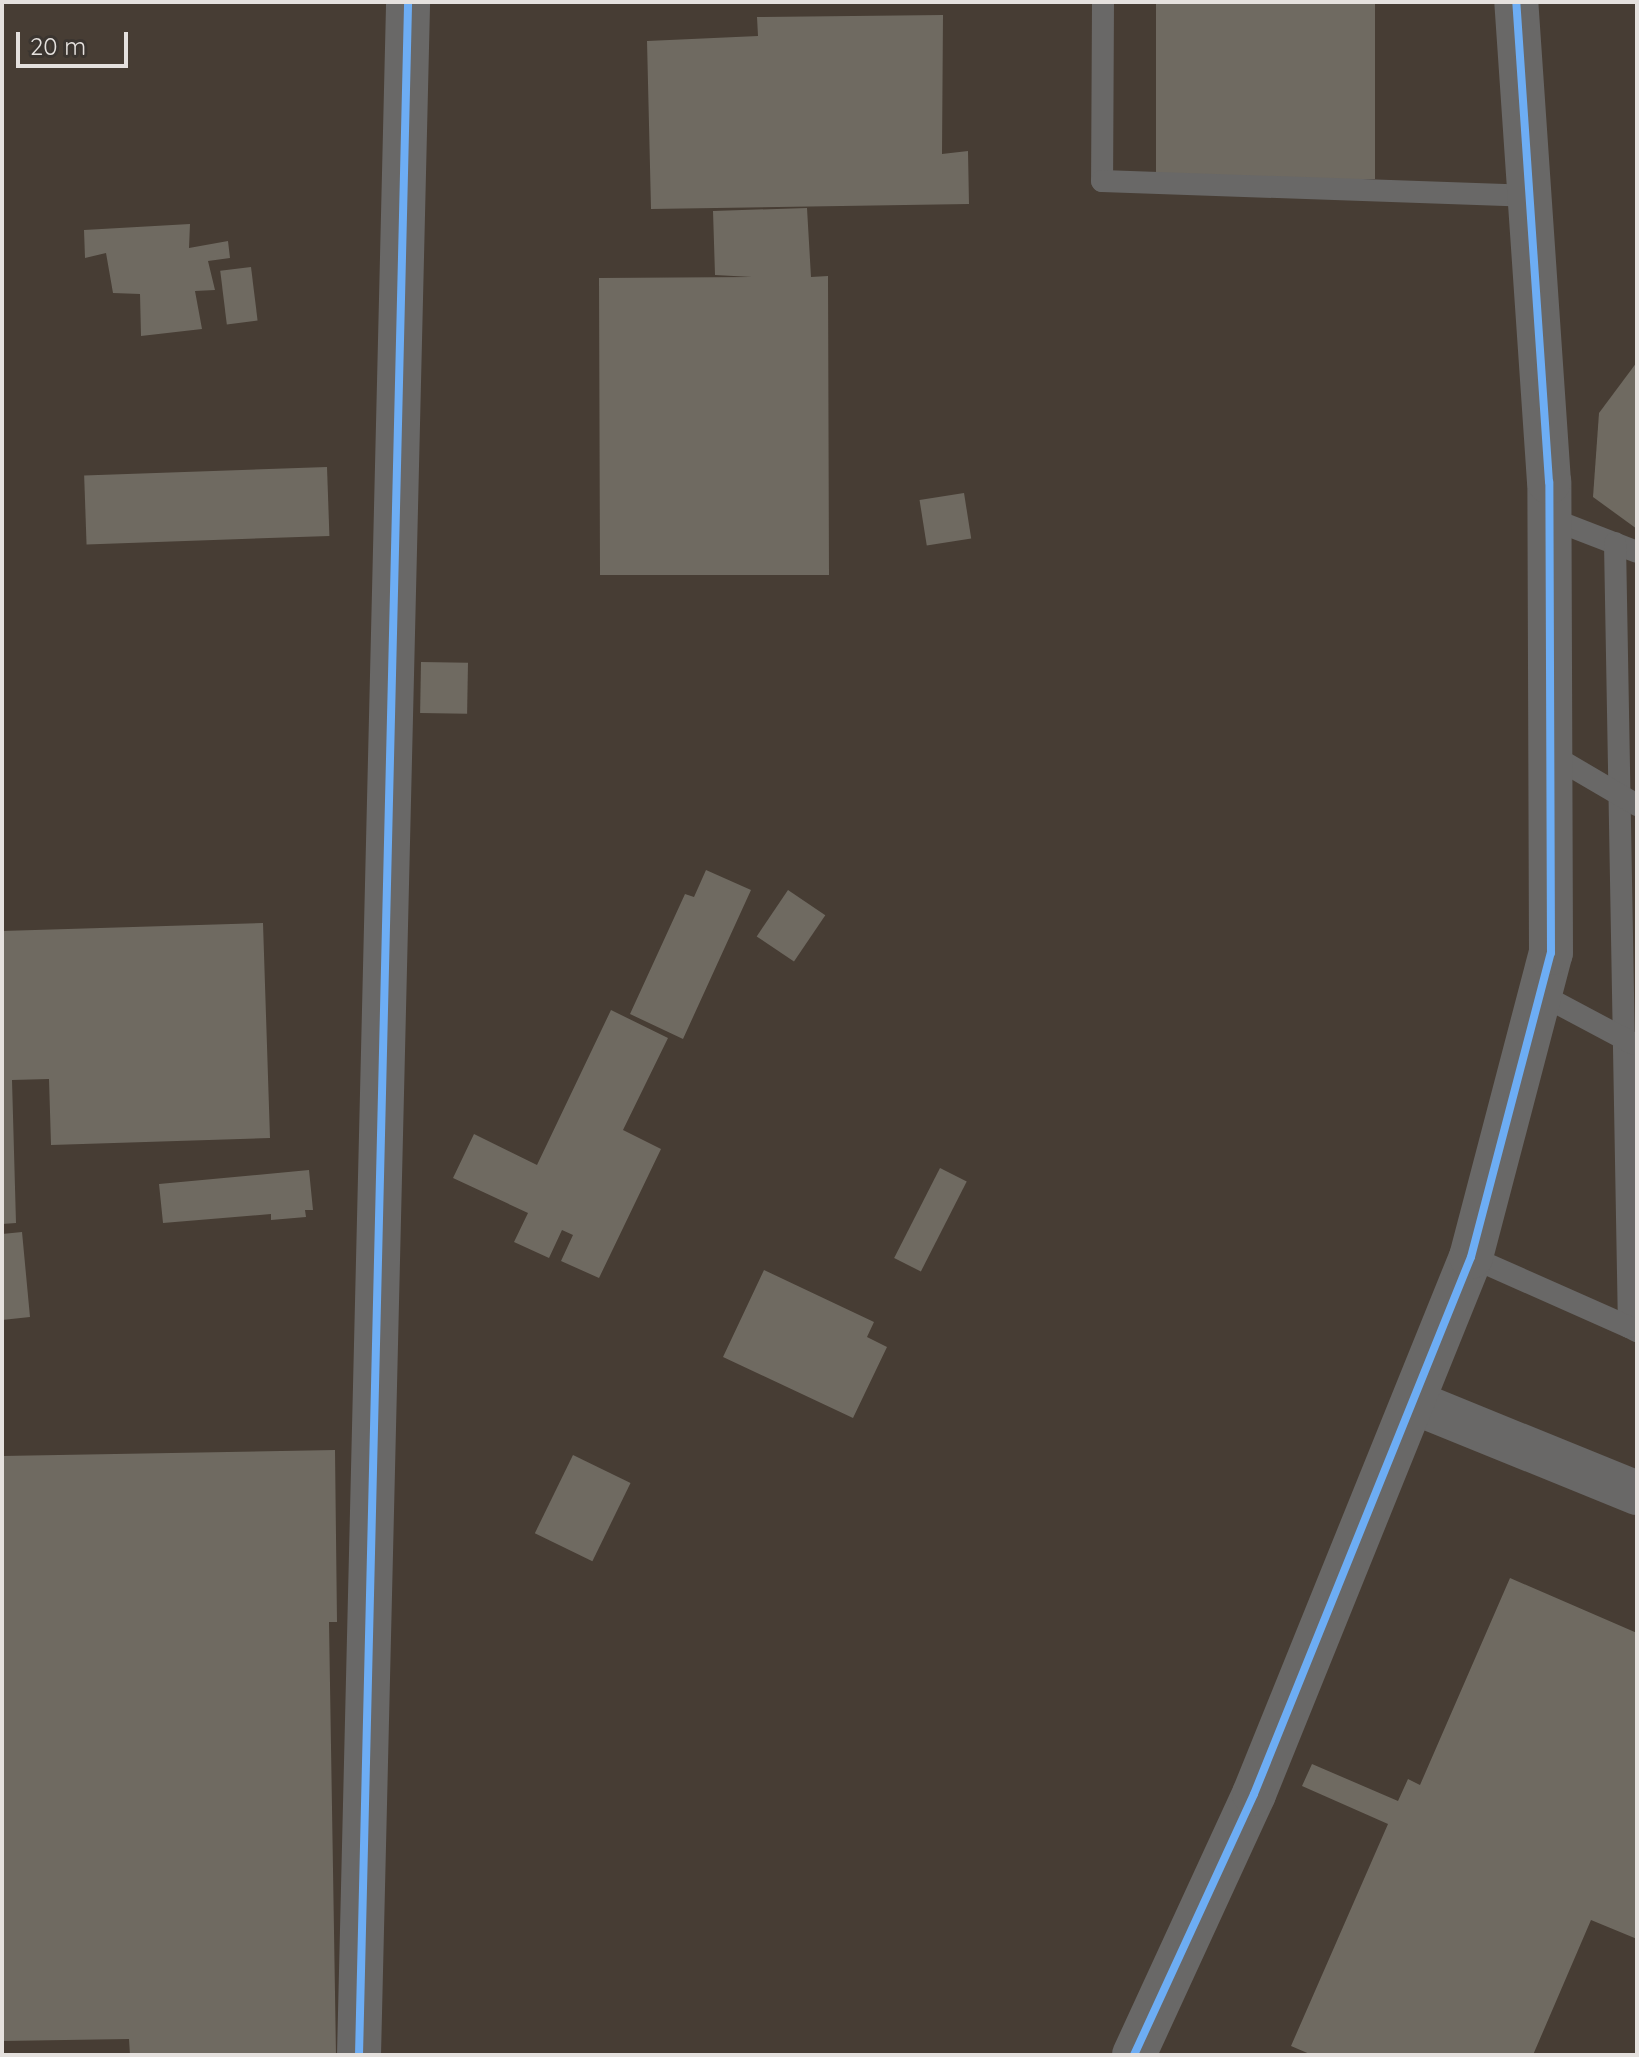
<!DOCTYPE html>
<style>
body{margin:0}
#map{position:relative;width:1639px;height:2057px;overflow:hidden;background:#383533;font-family:Quicksand,sans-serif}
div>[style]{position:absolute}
.built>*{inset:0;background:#473d34;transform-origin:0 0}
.building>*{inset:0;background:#6f6a61;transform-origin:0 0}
.lane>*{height:22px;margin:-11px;padding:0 11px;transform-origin:11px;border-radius:11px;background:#696867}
.street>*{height:44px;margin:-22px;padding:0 22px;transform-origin:22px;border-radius:22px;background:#696867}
.cycleway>*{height:8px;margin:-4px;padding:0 4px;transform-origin:4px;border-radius:4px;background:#6dadf4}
span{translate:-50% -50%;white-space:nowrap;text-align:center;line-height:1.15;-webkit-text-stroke:8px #3b3530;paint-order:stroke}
.frame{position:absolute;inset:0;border:4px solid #e5e1de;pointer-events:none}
.scale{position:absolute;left:16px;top:32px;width:112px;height:36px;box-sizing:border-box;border:4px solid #e5e1de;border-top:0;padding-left:10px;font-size:24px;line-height:28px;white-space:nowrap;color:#e5e1de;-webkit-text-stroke:6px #3b3530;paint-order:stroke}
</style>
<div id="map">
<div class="built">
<i style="left:2px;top:2px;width:1635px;height:2053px"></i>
</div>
<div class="building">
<i style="left:1156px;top:2px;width:219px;height:177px"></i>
<i style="clip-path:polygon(943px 15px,942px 154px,968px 151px,969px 204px,651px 209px,647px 41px,758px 36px,757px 17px)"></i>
<i style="clip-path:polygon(807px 208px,811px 277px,828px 276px,829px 575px,600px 575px,599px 278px,752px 277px,715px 275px,713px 211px)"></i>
<i style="clip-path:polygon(190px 224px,189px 248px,228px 241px,230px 258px,208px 261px,215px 290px,195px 291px,202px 329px,141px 336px,140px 294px,113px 293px,106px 253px,85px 258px,84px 230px)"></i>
<i style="left:251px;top:267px;width:54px;height:31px;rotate:83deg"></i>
<i style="clip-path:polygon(1637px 362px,1637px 529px,1593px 497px,1599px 413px)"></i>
<i style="left:327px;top:467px;width:69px;height:243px;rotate:88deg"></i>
<i style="left:964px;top:493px;width:46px;height:45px;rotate:81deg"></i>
<i style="left:421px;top:662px;width:47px;height:51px;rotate:1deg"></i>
<i style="clip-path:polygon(706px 870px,751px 890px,683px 1039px,630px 1014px,685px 894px,694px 897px)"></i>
<i style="left:788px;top:890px;width:45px;height:56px;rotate:34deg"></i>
<i style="clip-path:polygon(263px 923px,270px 1138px,51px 1145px,49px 1079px,12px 1080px,16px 1223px,2px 1224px,2px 931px)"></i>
<i style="clip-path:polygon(611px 1010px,668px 1038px,623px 1130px,661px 1149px,599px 1278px,561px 1261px,573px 1235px,562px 1230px,549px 1258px,514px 1242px,528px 1213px,453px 1178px,474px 1134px,537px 1165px)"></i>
<i style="left:940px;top:1168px;width:30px;height:101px;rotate:27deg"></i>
<i style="clip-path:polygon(309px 1170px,313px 1210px,305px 1210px,306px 1217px,271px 1220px,271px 1214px,163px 1223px,159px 1184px)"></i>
<i style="clip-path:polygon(22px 1232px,30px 1317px,2px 1320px,2px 1234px)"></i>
<i style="clip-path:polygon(764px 1270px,874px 1322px,867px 1337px,887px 1347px,853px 1418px,723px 1357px)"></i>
<i style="clip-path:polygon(335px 1450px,337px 1622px,329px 1622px,336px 2055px,130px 2055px,129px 2039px,2px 2041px,2px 1456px)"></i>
<i style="left:573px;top:1455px;width:64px;height:87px;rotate:26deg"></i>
<i style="clip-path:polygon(1510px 1578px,1637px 1633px,1637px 1939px,1591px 1920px,1533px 2055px,1312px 2055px,1291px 2046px,1388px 1824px,1302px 1786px,1312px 1764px,1398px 1801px,1408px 1779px,1420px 1785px)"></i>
</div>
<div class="lane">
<i style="left:1103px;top:2px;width:179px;rotate:90.3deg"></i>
<i style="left:1102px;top:181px;width:428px;rotate:2deg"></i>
<i style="left:1549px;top:518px;width:94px;rotate:21.1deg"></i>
<i style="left:1615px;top:543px;width:784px;rotate:88.98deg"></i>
<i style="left:1629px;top:1327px;width:9px;rotate:27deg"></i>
<i style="left:1550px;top:754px;width:101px;rotate:30.4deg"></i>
<i style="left:1540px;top:994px;width:106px;rotate:28deg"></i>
<i style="left:1471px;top:1257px;width:173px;rotate:23.9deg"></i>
</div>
<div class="street">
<i style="left:1413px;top:1402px;width:242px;rotate:22.1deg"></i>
<i style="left:359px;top:2055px;width:2054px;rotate:-88.63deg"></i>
<i style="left:1134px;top:2055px;width:287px;rotate:-65.3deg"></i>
<i style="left:1254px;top:1794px;width:579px;rotate:-68deg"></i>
<i style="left:1471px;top:1257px;width:314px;rotate:-75.3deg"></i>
<i style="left:1551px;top:953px;width:471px;rotate:-90.2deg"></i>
<i style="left:1549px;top:482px;width:481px;rotate:-93.9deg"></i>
</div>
<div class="cycleway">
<i style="left:359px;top:2055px;width:2054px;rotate:-88.63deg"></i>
<i style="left:1134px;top:2055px;width:287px;rotate:-65.3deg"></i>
<i style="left:1254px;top:1794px;width:579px;rotate:-68deg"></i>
<i style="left:1471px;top:1257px;width:314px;rotate:-75.3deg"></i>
<i style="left:1551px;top:953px;width:471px;rotate:-90.2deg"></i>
<i style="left:1549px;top:482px;width:481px;rotate:-93.9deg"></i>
</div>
<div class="frame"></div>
<div class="scale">20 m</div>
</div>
